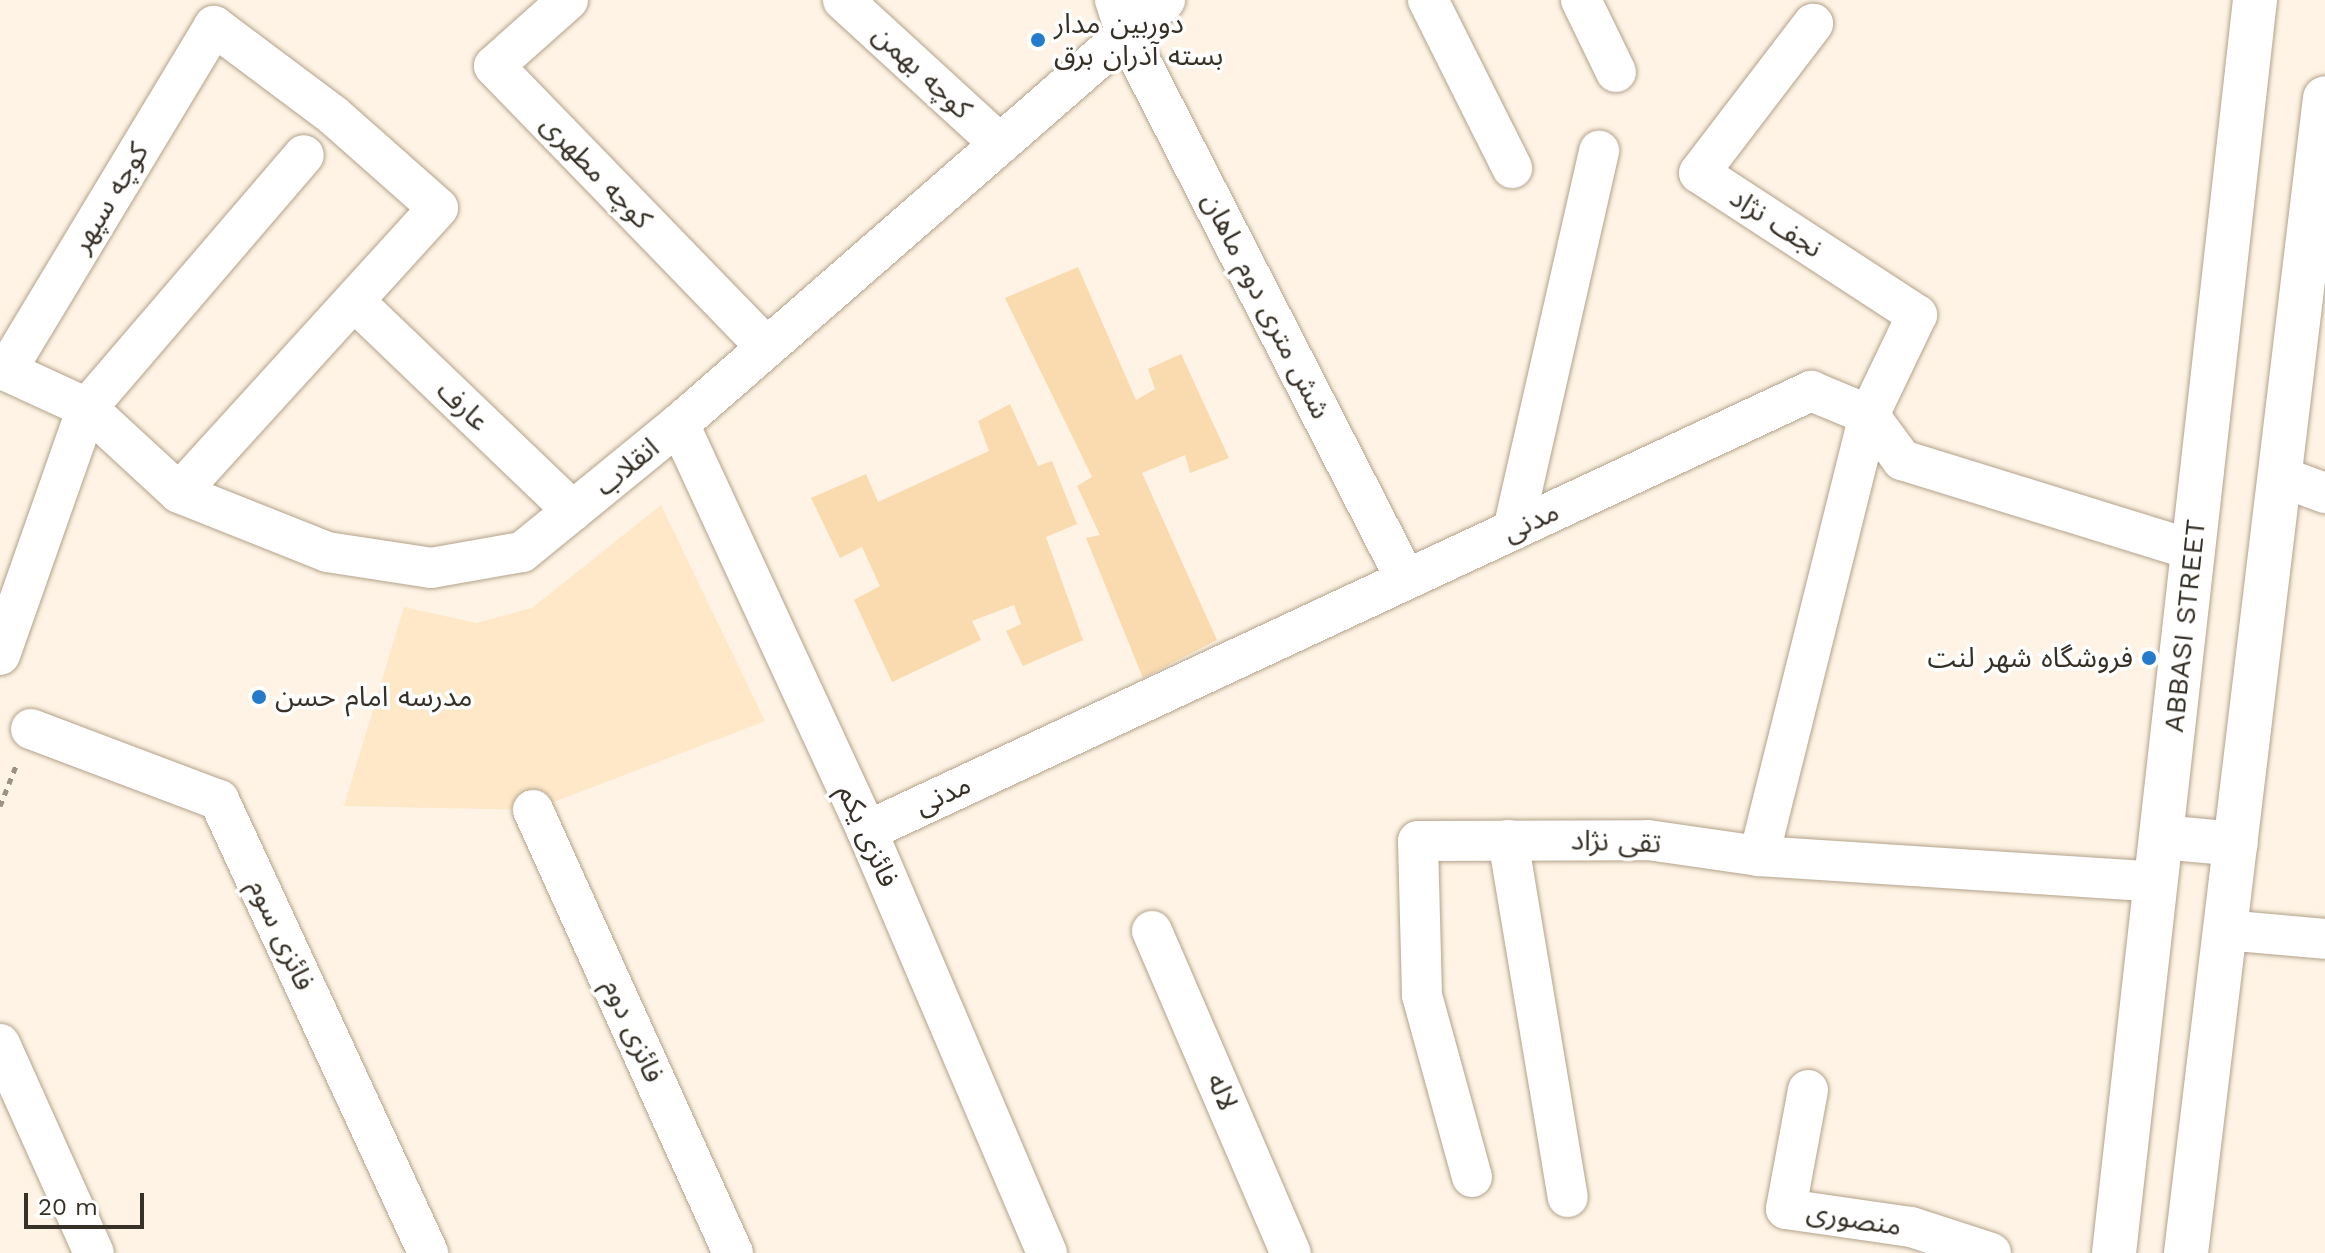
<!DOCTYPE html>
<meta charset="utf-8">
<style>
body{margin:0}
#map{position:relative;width:2325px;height:1253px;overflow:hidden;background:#fef3e4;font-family:"Work Sans","Noto Sans Arabic",sans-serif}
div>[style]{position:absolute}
.built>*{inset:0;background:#fee8c8}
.building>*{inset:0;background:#f9dbaf}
.path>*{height:5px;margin-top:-2.5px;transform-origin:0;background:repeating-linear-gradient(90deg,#9b9286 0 6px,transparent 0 12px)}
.roads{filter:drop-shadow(0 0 2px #b3a28b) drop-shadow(0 0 2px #b3a28b)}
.minor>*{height:40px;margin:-20px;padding:0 20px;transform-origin:20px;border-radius:20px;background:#fff}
.major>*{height:44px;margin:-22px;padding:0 22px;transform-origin:22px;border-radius:22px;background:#fff}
.dots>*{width:22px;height:22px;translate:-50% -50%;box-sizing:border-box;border:4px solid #fff;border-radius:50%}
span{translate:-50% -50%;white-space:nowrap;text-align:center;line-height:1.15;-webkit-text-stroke:7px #fff;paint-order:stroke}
.poi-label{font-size:28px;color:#373027}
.left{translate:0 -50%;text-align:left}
.right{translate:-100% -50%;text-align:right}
.street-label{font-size:28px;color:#373027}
.scale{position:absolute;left:24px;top:1193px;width:120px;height:36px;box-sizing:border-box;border:4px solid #373027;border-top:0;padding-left:10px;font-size:24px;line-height:28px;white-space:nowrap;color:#373027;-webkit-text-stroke:6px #fff;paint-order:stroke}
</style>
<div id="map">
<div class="built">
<i style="clip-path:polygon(661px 505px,765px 721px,533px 810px,344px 806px,404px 607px,476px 623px,532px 608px)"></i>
</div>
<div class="building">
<i style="clip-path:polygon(1078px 267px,1136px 400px,1155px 389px,1148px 369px,1181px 354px,1229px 458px,1190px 473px,1185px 455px,1142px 473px,1217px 640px,1143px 678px,1086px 538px,1100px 535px,1077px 486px,1092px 477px,1005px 298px)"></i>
<i style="clip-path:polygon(1010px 404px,1038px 466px,1052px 461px,1077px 524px,1046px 537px,1083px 640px,1023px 666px,1006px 631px,1021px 624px,1014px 605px,972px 621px,981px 640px,892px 682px,854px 600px,880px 586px,862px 547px,840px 558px,811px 498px,866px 474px,878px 502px,989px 451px,978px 421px)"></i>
</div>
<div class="path">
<i style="left:0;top:806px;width:46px;rotate:-68.4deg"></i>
</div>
<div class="roads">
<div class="minor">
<i style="left:568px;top:0;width:99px;rotate:138.3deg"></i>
<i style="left:494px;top:66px;width:392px;rotate:45.9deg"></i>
<i style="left:843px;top:0;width:213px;rotate:42.5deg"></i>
<i style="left:1115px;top:0;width:35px;rotate:72deg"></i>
<i style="left:1126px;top:33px;width:614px;rotate:62.89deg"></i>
<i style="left:1428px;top:0;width:188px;rotate:63.4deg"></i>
<i style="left:1581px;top:0;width:80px;rotate:64.1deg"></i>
<i style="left:354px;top:301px;width:303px;rotate:43.8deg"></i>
<i style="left:0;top:368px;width:96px;rotate:24.7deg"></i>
<i style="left:87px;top:408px;width:125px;rotate:42.7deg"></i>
<i style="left:179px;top:493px;width:159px;rotate:21.7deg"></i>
<i style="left:327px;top:552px;width:105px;rotate:8.7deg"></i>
<i style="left:431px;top:568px;width:92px;rotate:-10deg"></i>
<i style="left:522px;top:552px;width:203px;rotate:-39.2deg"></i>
<i style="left:679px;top:424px;width:645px;rotate:-41.1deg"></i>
<i style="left:6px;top:371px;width:403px;rotate:-58.9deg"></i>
<i style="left:214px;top:26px;width:149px;rotate:36.8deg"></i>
<i style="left:333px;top:115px;width:140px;rotate:41.5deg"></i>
<i style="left:438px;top:208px;width:385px;rotate:132.3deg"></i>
<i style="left:679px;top:424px;width:448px;rotate:65.2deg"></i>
<i style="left:867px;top:831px;width:459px;rotate:66.9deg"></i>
<i style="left:2279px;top:476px;width:49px;rotate:20.3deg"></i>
<i style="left:1513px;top:530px;width:389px;rotate:-77.2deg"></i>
<i style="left:0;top:655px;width:262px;rotate:-70.6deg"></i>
<i style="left:87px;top:408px;width:333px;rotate:-49.4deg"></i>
<i style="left:31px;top:729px;width:201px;rotate:20.7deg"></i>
<i style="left:219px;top:800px;width:499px;rotate:65.2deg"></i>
<i style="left:533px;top:810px;width:486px;rotate:65.7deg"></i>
<i style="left:867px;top:831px;width:1042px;rotate:-24.99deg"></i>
<i style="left:1811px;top:391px;width:63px;rotate:22.5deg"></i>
<i style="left:1869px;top:415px;width:56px;rotate:53.7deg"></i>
<i style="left:1902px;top:460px;width:305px;rotate:17.2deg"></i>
<i style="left:1508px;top:840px;width:362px;rotate:80.5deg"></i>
<i style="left:1759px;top:856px;width:455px;rotate:-76deg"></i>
<i style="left:1869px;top:415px;width:111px;rotate:-64.4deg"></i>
<i style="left:1917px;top:315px;width:260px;rotate:-146.9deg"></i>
<i style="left:1699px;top:173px;width:188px;rotate:-52.6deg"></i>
<i style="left:2225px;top:930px;width:100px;rotate:5.1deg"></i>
<i style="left:1152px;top:931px;width:351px;rotate:66.7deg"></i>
<i style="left:0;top:1044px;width:229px;rotate:65.8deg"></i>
<i style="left:1808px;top:1090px;width:121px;rotate:100.5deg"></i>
<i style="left:1786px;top:1209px;width:126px;rotate:8.2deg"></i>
<i style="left:1911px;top:1227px;width:84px;rotate:18deg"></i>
<i style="left:1472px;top:1177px;width:189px;rotate:-105.4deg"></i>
<i style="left:1422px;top:995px;width:154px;rotate:-91.5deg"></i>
<i style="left:1418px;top:841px;width:230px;rotate:-0.2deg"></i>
<i style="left:1648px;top:840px;width:112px;rotate:8.2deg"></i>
<i style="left:1759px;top:856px;width:398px;rotate:3.7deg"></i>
</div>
<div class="major">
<i style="left:2161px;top:837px;width:75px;rotate:5.3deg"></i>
<i style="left:2114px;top:1253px;width:1261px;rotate:-83.58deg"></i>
<i style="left:2186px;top:1253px;width:1163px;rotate:-83.14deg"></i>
</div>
</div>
<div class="dots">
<i style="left:1038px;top:40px;background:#257bc9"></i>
<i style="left:2149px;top:658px;background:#257bc9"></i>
<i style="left:259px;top:697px;background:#257bc9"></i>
</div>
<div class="poi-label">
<span class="left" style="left:1054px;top:40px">دوربین مدار<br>بسته آذران برق</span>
<span class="right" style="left:2133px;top:658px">فروشگاه شهر لنت</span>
<span class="left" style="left:275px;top:697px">مدرسه امام حسن</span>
</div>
<div class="street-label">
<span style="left:922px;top:72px;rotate:43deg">کوچه بهمن</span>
<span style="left:596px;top:172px;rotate:46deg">کوچه مطهری</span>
<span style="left:110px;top:198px;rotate:-59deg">کوچه سپهر</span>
<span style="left:1776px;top:223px;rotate:33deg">نجف نژاد</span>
<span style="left:1266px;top:306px;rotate:63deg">شش متری دوم ماهان</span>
<span style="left:463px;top:406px;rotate:44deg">عارف</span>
<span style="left:627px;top:467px;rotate:-39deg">انقلاب</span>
<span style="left:1531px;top:522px;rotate:-25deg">مدنی</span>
<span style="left:2185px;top:626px;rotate:-84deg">ABBASI STREET</span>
<span style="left:943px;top:795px;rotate:-25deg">مدنی</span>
<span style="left:868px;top:836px;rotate:66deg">فائزی یکم</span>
<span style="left:1616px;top:842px;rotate:2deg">تقی نژاد</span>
<span style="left:281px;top:935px;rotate:65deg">فائزی سوم</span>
<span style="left:633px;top:1031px;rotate:66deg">فائزی دوم</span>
<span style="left:1222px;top:1092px;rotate:67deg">لاله</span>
<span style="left:1854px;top:1219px;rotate:9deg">منصوری</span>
</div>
<div class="scale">20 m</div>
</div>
